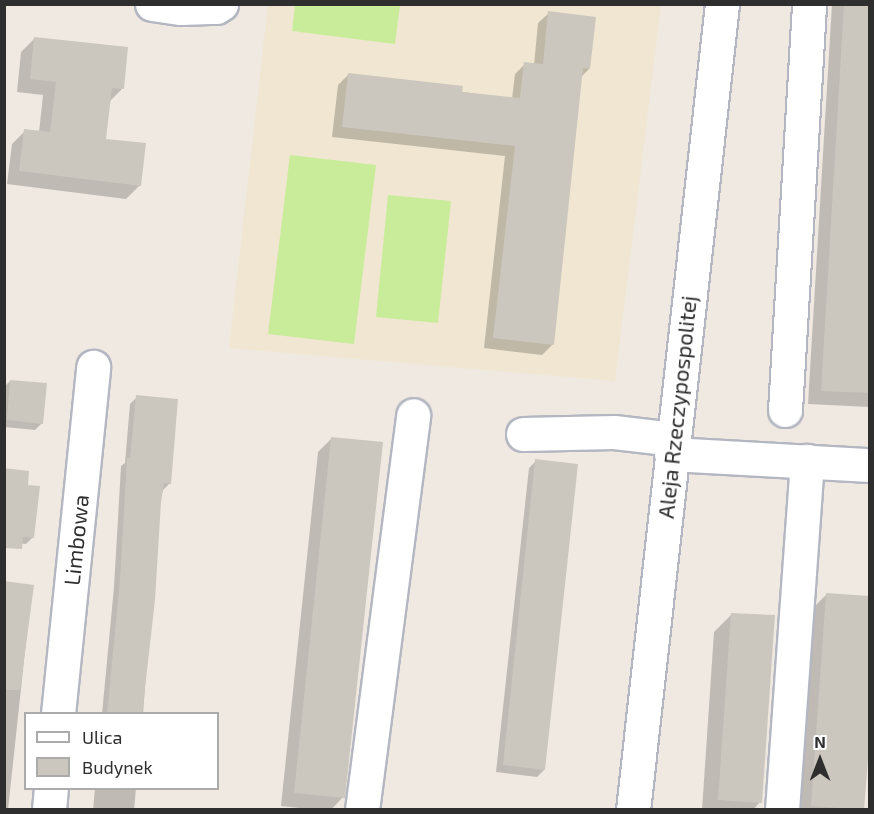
<!DOCTYPE html>
<style>
body{margin:0}
#map{position:relative;width:874px;height:814px;overflow:hidden;background:#efe9e1;font-family:"Exo 2",sans-serif}
div>[style]{position:absolute}
[style*='--x']{left:calc(var(--x)*1px);top:calc(var(--y)*1px);width:calc(var(--w)*1px);rotate:calc(var(--a)*1deg)}
.education>*{inset:0;background:#f0e6d1}
.pitch>*{inset:0;background:#c9ec9a}
.shadow>*{inset:0;background:#0003}
.building>*{inset:0;background:#cbc7bf}
.roads{filter:drop-shadow(2px 0 #b4b7c1) drop-shadow(-2px 0 #b4b7c1) drop-shadow(0 2px #b4b7c1) drop-shadow(0 -2px #b4b7c1)}
.minor>*{height:33px;margin:-16.5px;padding:0 16.5px;transform-origin:16.5px;border-radius:16.5px;background:#fff}
span{translate:-50% -50%;white-space:nowrap;text-align:center;line-height:1.15;-webkit-text-stroke:4.5px #fff;paint-order:stroke}
.street-label{font-size:22px;color:#2e2e2e}
.frame{position:absolute;inset:0;border:6px solid #2e2e2e;pointer-events:none}
.legend{position:absolute;left:24px;top:712px;width:195px;height:78px;box-sizing:border-box;background:#fff;border:2px solid #ababab;margin:0;padding:8px 10px;list-style:none;font-size:18px;color:#2e2e2e}
.legend li{display:flex;align-items:center;gap:12px;height:30px}
.legend b{width:30px;border:2px solid #ababab}
.north{position:absolute;left:790px;top:730px;width:60px;height:60px;-webkit-text-stroke:4px #fff;paint-order:stroke;rotate:0deg;font-size:16px;font-weight:700;line-height:24px;text-align:center;color:#2e2e2e}
.north::after{content:'';display:block;margin:auto;width:21px;height:27px;background:#2e2e2e;clip-path:polygon(50% 0,100% 100%,50% 72%,0 100%)}
</style>
<div id="map">
<div class="education">
<i style="clip-path:polygon(268px 5px,661px 5px,615px 381px,229px 348px)"></i>
</div>
<div class="pitch">
<i style="clip-path:polygon(295px 5px,400px 5px,395px 44px,292px 31px)"></i>
<i style="clip-path:polygon(290px 155px,376px 165px,354px 344px,268px 334px)"></i>
<i style="clip-path:polygon(388px 195px,451px 201px,438px 323px,376px 317px)"></i>
</div>
<div class="shadow">
<i style="clip-path:polygon(832px 4px,870px 4px,870px 407px,808px 404px)"></i>
<i style="clip-path:polygon(549px 13px,589px 69px,580px 78px,552px 345px,542px 355px,484px 348px,505px 156px,332px 137px,338px 85px,348px 75px,512px 99px,515px 74px,525px 64px,534px 65px,538px 23px)"></i>
<i style="clip-path:polygon(35px 38px,122px 89px,109px 102px,105px 140px,140px 185px,126px 199px,7px 184px,12px 144px,25px 131px,39px 132px,43px 95px,17px 92px,21px 52px)"></i>
<i style="clip-path:polygon(10px 381px,42px 423px,35px 430px,4px 427px,4px 387px)"></i>
<i style="clip-path:polygon(137px 397px,170px 483px,163px 490px,159px 502px,143px 714px,102px 714px,114px 587px,121px 466px,125px 463px,130px 404px)"></i>
<i style="clip-path:polygon(332px 438px,343px 797px,331px 810px,318px 810px,281px 806px,318px 452px)"></i>
<i style="clip-path:polygon(536px 461px,544px 770px,537px 777px,496px 772px,529px 468px)"></i>
<i style="clip-path:polygon(26px 486px,33px 537px,26px 544px,4px 542px)"></i>
<i style="clip-path:polygon(4px 583px,32px 586px,8px 810px,4px 810px)"></i>
<i style="clip-path:polygon(827px 594px,862px 810px,795px 810px,809px 612px)"></i>
<i style="clip-path:polygon(732px 614px,760px 802px,753px 810px,702px 810px,714px 632px)"></i>
<i style="clip-path:polygon(95px 788px,136px 788px,134px 810px,93px 810px)"></i>
</div>
<div class="building">
<i style="clip-path:polygon(844px 4px,870px 4px,870px 393px,821px 391px)"></i>
<i style="clip-path:polygon(548px 11px,596px 17px,590px 69px,583px 68px,554px 345px,493px 338px,515px 146px,342px 127px,348px 73px,463px 86px,462px 92px,520px 98px,524px 62px,543px 64px)"></i>
<i style="clip-path:polygon(34px 37px,128px 47px,124px 89px,112px 88px,106px 139px,146px 143px,141px 186px,19px 171px,24px 129px,50px 132px,56px 82px,30px 79px)"></i>
<i style="clip-path:polygon(10px 380px,47px 383px,43px 424px,7px 420px)"></i>
<i style="clip-path:polygon(136px 395px,178px 399px,173px 460px,171px 484px,164px 483px,161px 502px,155px 600px,142px 714px,107px 714px,120px 580px,127px 458px,130px 458px)"></i>
<i style="clip-path:polygon(331px 437px,383px 442px,345px 798px,294px 793px)"></i>
<i style="clip-path:polygon(535px 459px,578px 464px,545px 770px,503px 765px)"></i>
<i style="clip-path:polygon(4px 468px,29px 471px,28px 485px,40px 486px,34px 538px,23px 537px,22px 549px,4px 548px)"></i>
<i style="clip-path:polygon(4px 581px,34px 585px,20px 690px,4px 690px)"></i>
<i style="clip-path:polygon(826px 593px,870px 596px,870px 733px,864px 810px,811px 806px)"></i>
<i style="clip-path:polygon(731px 613px,775px 615px,762px 803px,718px 800px)"></i>
</div>
<div class="roads">
<div class="minor">
<i style="--x:152;--y:4;--w:29;--a:8"></i>
<i style="--x:181;--y:8;--w:35;--a:-2"></i>
<i style="--x:216;--y:7;--w:6;--a:-31"></i>
<i style="--x:785;--y:410;--w:407;--a:-86.6"></i>
<i style="--x:523;--y:434;--w:91;--a:-1.3"></i>
<i style="--x:614;--y:432;--w:59;--a:6.8"></i>
<i style="--x:671;--y:454;--w:199;--a:3.2"></i>
<i style="--x:58;--y:714;--w:349;--a:-84.2"></i>
<i style="--x:49;--y:810;--w:22;--a:-85"></i>
<i style="--x:362;--y:810;--w:398;--a:-82.6"></i>
<i style="--x:633;--y:810;--w:811;--a:-83.7"></i>
<i style="--x:782;--y:810;--w:350;--a:-85.9"></i>
</div>
</div>
<div class="street-label">
<span style="left:677px;top:407px;rotate:-84deg">Aleja Rzeczypospolitej</span>
<span style="left:76px;top:540px;rotate:-84deg">Limbowa</span>
</div>
<div class="frame"></div>
<ul class="legend">
<li><b style="height:8px;background:#fff"></b>Ulica</li>
<li><b style="height:16px;background:#cbc7bf"></b>Budynek</li>
</ul>
<div class="north">N</div>
</div>
